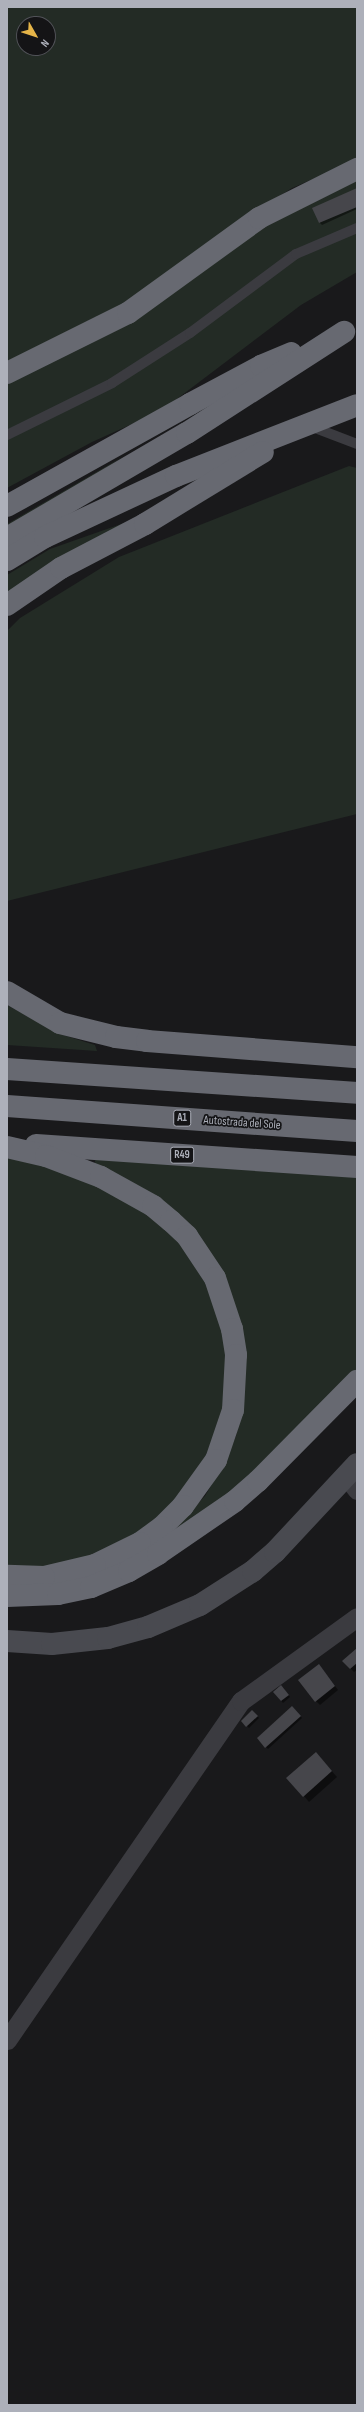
<!DOCTYPE html>
<style>
body{margin:0}
#map{position:relative;width:364px;height:2412px;overflow:hidden;background:#19191b;font-family:"Sofia Sans Condensed",sans-serif}
div>[style]{position:absolute}
[style*='--x']{left:calc(var(--x)*1px);top:calc(var(--y)*1px);width:calc(var(--w)*1px);rotate:calc(var(--a)*1deg)}
.green>*{inset:0;background:#232b25}
.shadow>*{inset:0;background:#0007}
.building>*{inset:0;background:#46464b}
.lane>*{height:10px;margin:-5px;padding:0 5px;transform-origin:5px;border-radius:5px;background:#3b3b40}
.street>*{height:19px;margin:-9.5px;padding:0 9.5px;transform-origin:9.5px;border-radius:9.5px;background:#3b3b40}
.secondary>*{height:22px;margin:-11px;padding:0 11px;transform-origin:11px;border-radius:11px;background:#494a50}
.highway>*{height:22px;margin:-11px;padding:0 11px;transform-origin:11px;border-radius:11px;background:#676971}
span{translate:-50% -50%;white-space:nowrap;text-align:center;line-height:1.15;-webkit-text-stroke:3.5px #141416;paint-order:stroke}
.shield-label span{padding:1px 3px;background:#141416;border:1px solid;border-radius:3px;-webkit-text-stroke-width:0}
.shield-label{font-size:11px;color:#adb0ba;font-weight:700}
.street-label{font-size:12px;color:#adb0ba}
.frame{position:absolute;inset:0;border:8px solid #adb0ba;pointer-events:none}
.north{position:absolute;left:16px;top:16px;width:40px;height:40px;box-sizing:border-box;background:#141416;border:1px solid #515258;border-radius:50%;rotate:129deg;font-size:11px;font-weight:700;line-height:16px;text-align:center;color:#adb0ba}
.north::after{content:'';display:block;margin:auto;width:14px;height:18px;background:#e5b448;clip-path:polygon(50% 0,100% 100%,50% 72%,0 100%)}
</style>
<div id="map">
<div class="green">
<i style="clip-path:polygon(evenodd,7px 7px,357px 7px,357px 160px,292px 188px,248px 216px,110px 314px,7px 364px,7px 7px,24px 24px,48px 24px,48px 48px,24px 48px,24px 24px)"></i>
<i style="clip-path:polygon(357px 180px,357px 272px,301px 305px,161px 411px,92px 442px,7px 488px,7px 380px,277px 217px)"></i>
<i style="clip-path:polygon(124px 456px,7px 532px,7px 524px)"></i>
<i style="clip-path:polygon(349px 466px,357px 468px,357px 814px,7px 901px,7px 631px,20px 618px,119px 557px)"></i>
<i style="clip-path:polygon(144px 516px,7px 596px,7px 575px,50px 549px)"></i>
<i style="clip-path:polygon(7px 1005px,60px 1034px,95px 1045px,97px 1051px,7px 1045px)"></i>
<i style="clip-path:polygon(7px 1155px,54px 1167px,137px 1205px,185px 1244px,217px 1302px,231px 1373px,217px 1444px,179px 1501px,120px 1547px,54px 1568px,7px 1569px)"></i>
<i style="clip-path:polygon(96px 1158px,357px 1177px,357px 1374px,272px 1460px,169px 1540px,175px 1527px,205px 1496px,224px 1464px,236px 1436px,244px 1397px,219px 1268px,94px 1165px)"></i>
</div>
<div class="shadow">
<i style="clip-path:polygon(357px 189px,357px 209px,322px 225px,320px 223px,314px 209px)"></i>
<i style="clip-path:polygon(357px 1649px,357px 1670px,354px 1672px,350px 1668px)"></i>
<i style="clip-path:polygon(322px 1669px,338px 1690px,320px 1705px,316px 1701px)"></i>
<i style="clip-path:polygon(283px 1688px,290px 1697px,283px 1703px,274px 1692px)"></i>
<i style="clip-path:polygon(292px 1707px,302px 1718px,268px 1749px,258px 1738px)"></i>
<i style="clip-path:polygon(252px 1711px,259px 1718px,249px 1728px,243px 1721px)"></i>
<i style="clip-path:polygon(322px 1760px,337px 1777px,309px 1802px,304px 1796px)"></i>
</div>
<div class="building">
<i style="clip-path:polygon(357px 188px,357px 207px,319px 223px,312px 208px)"></i>
<i style="clip-path:polygon(357px 1648px,357px 1663px,350px 1669px,342px 1661px)"></i>
<i style="clip-path:polygon(319px 1664px,335px 1686px,315px 1702px,298px 1680px)"></i>
<i style="clip-path:polygon(281px 1685px,289px 1695px,281px 1701px,273px 1692px)"></i>
<i style="clip-path:polygon(292px 1706px,301px 1716px,265px 1748px,257px 1738px)"></i>
<i style="clip-path:polygon(252px 1710px,258px 1716px,246px 1727px,241px 1721px)"></i>
<i style="clip-path:polygon(316px 1752px,332px 1771px,303px 1797px,286px 1778px)"></i>
</div>
<div class="lane">
<i style="--x:310;--y:426;--w:50;--a:21"></i>
<i style="--x:7;--y:435;--w:117;--a:-26.3"></i>
<i style="--x:112;--y:383;--w:93;--a:-32.7"></i>
<i style="--x:190;--y:333;--w:132;--a:-36.7"></i>
<i style="--x:296;--y:254;--w:66;--a:-23.1"></i>
</div>
<div class="street">
<i style="--x:346;--y:1476;--w:18;--a:52"></i>
<i style="--x:7;--y:2040;--w:412;--a:-55.4"></i>
<i style="--x:241;--y:1701;--w:143;--a:-35.9"></i>
</div>
<div class="secondary">
<i style="--x:7;--y:1641;--w:45;--a:3.8"></i>
<i style="--x:52;--y:1644;--w:56;--a:-6.1"></i>
<i style="--x:108;--y:1638;--w:41;--a:-15.4"></i>
<i style="--x:148;--y:1627;--w:56;--a:-22.9"></i>
<i style="--x:200;--y:1605;--w:63;--a:-32.7"></i>
<i style="--x:253;--y:1571;--w:29;--a:-41"></i>
<i style="--x:275;--y:1552;--w:120;--a:-47"></i>
</div>
<div class="highway">
<i style="--x:7;--y:373;--w:135;--a:-26.4"></i>
<i style="--x:128;--y:313;--w:162;--a:-35.9"></i>
<i style="--x:259;--y:218;--w:110;--a:-26.6"></i>
<i style="--x:7;--y:506;--w:210;--a:-29.1"></i>
<i style="--x:190;--y:404;--w:81;--a:-28.2"></i>
<i style="--x:261;--y:366;--w:33;--a:-23"></i>
<i style="--x:7;--y:538;--w:208;--a:-30.3"></i>
<i style="--x:187;--y:433;--w:187;--a:-32.8"></i>
<i style="--x:7;--y:560;--w:44;--a:-31.2"></i>
<i style="--x:45;--y:537;--w:145;--a:-25"></i>
<i style="--x:176;--y:476;--w:194;--a:-21.4"></i>
<i style="--x:7;--y:605;--w:65;--a:-34.4"></i>
<i style="--x:61;--y:568;--w:95;--a:-27.6"></i>
<i style="--x:145;--y:524;--w:138;--a:-31.4"></i>
<i style="--x:7;--y:992;--w:61;--a:30.3"></i>
<i style="--x:60;--y:1023;--w:58;--a:14"></i>
<i style="--x:116;--y:1037;--w:31;--a:7"></i>
<i style="--x:147;--y:1041;--w:211;--a:4.4"></i>
<i style="--x:7;--y:1069;--w:351;--a:3.9"></i>
<i style="--x:7;--y:1106;--w:351;--a:4.1"></i>
<i style="--x:36;--y:1145;--w:322;--a:3.9"></i>
<i style="--x:7;--y:1147;--w:40;--a:13"></i>
<i style="--x:46;--y:1156;--w:59;--a:20.9"></i>
<i style="--x:101;--y:1177;--w:60;--a:29.1"></i>
<i style="--x:153;--y:1206;--w:23;--a:40"></i>
<i style="--x:171;--y:1221;--w:22;--a:43"></i>
<i style="--x:187;--y:1236;--w:50;--a:56.3"></i>
<i style="--x:215;--y:1278;--w:54;--a:71.6"></i>
<i style="--x:232;--y:1329;--w:26;--a:81"></i>
<i style="--x:236;--y:1355;--w:55;--a:93.1"></i>
<i style="--x:233;--y:1410;--w:53;--a:108.8"></i>
<i style="--x:216;--y:1460;--w:57;--a:125.7"></i>
<i style="--x:183;--y:1506;--w:30;--a:135"></i>
<i style="--x:162;--y:1527;--w:27;--a:144"></i>
<i style="--x:140;--y:1543;--w:50;--a:153.9"></i>
<i style="--x:95;--y:1565;--w:52;--a:166.8"></i>
<i style="--x:44;--y:1577;--w:37;--a:-178"></i>
<i style="--x:7;--y:1596;--w:51;--a:-2.2"></i>
<i style="--x:58;--y:1594;--w:34;--a:-12"></i>
<i style="--x:91;--y:1587;--w:41;--a:-22.8"></i>
<i style="--x:129;--y:1571;--w:34;--a:-30"></i>
<i style="--x:158;--y:1554;--w:93;--a:-34.5"></i>
<i style="--x:235;--y:1501;--w:30;--a:-41"></i>
<i style="--x:258;--y:1481;--w:141;--a:-45.3"></i>
</div>
<div class="shield-label">
<span style="left:182px;top:1118px">A1</span>
<span style="left:182px;top:1155px">R49</span>
</div>
<div class="street-label">
<span style="left:242px;top:1123px;rotate:4deg">Autostrada del Sole</span>
</div>
<div class="frame"></div>
<div class="north">N</div>
</div>
